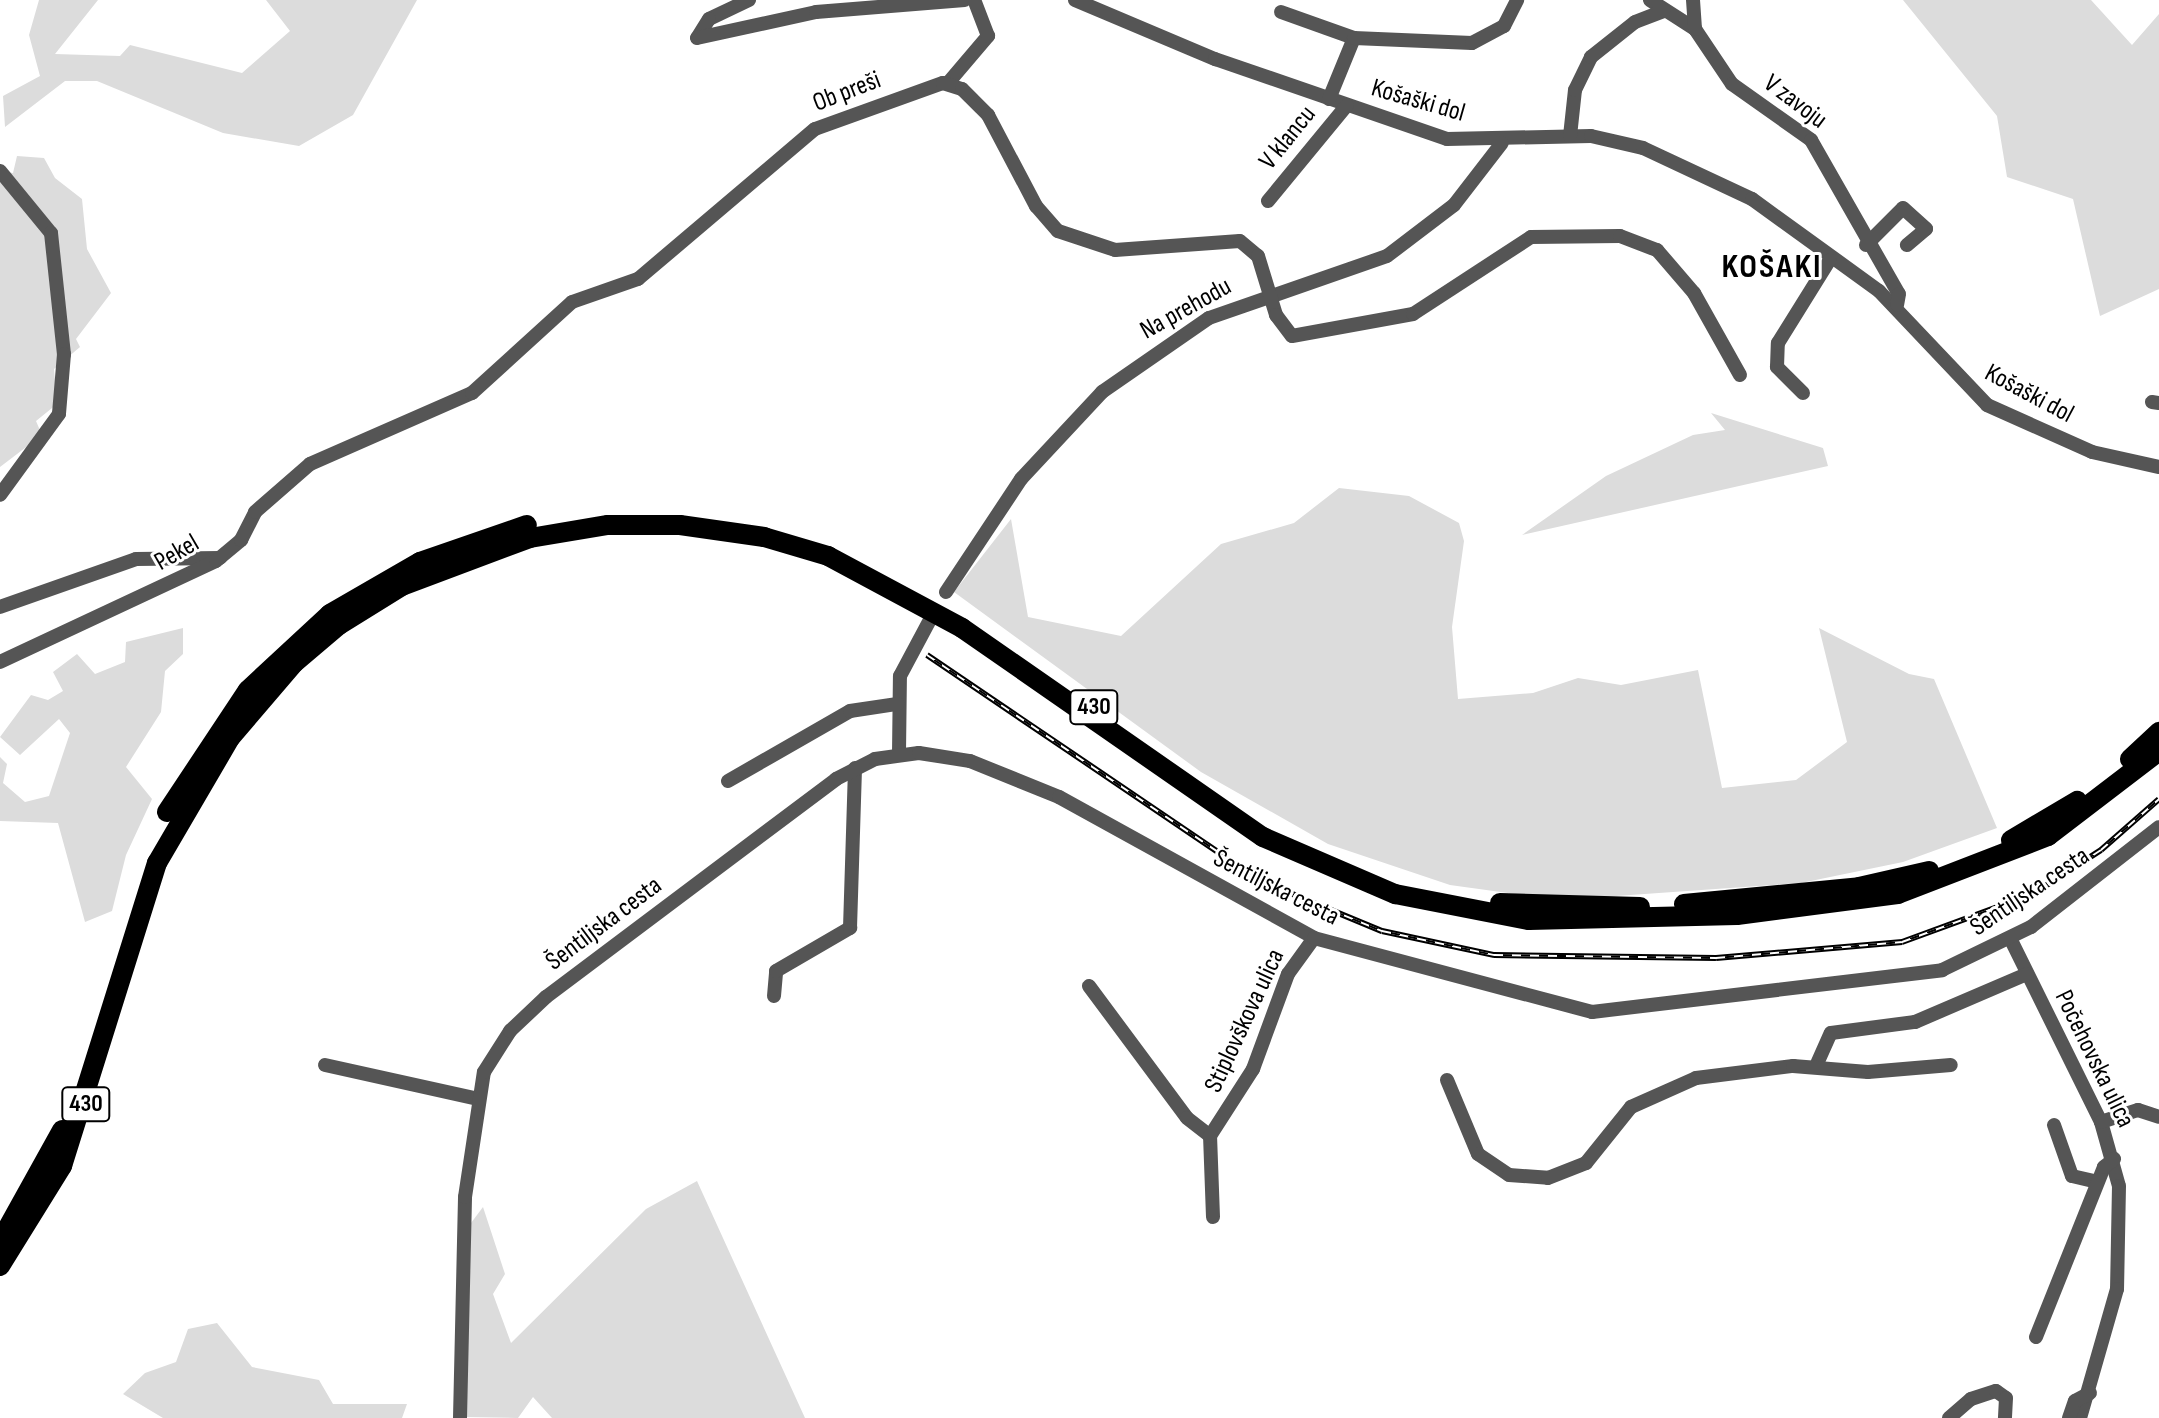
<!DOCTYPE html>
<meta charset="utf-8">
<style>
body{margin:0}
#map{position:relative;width:2159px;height:1418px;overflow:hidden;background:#fff;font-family:"Sofia Sans Condensed",sans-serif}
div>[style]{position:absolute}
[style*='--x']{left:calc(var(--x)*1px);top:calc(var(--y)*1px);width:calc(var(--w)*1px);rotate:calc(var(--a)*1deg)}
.green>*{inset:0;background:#dcdcdc}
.minor>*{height:14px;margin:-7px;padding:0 7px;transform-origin:7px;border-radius:7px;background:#555}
.highway>*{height:20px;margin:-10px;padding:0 10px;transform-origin:10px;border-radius:10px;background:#000}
.rail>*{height:6px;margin-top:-3px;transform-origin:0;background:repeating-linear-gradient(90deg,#fff 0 9px,#000 0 18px);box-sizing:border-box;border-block:2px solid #000}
span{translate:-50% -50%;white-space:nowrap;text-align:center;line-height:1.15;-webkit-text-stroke:6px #fff;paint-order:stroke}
.shield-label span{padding:2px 6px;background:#fff;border:2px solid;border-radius:6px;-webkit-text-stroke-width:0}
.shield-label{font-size:24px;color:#000;font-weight:700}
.street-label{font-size:26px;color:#000}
.district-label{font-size:34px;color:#000;font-weight:700;letter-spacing:2px}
</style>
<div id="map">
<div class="green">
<i style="clip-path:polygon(39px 0,98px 0,55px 54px,120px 56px,130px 45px,242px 73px,290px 31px,266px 0,417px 0,353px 115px,299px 146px,223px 133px,97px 81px,65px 81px,5px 127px,3px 96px,40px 76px,29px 35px)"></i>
<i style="clip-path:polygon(1903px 0,2091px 0,2132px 45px,2159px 14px,2159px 289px,2100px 316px,2073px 199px,2007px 177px,1997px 116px)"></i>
<i style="clip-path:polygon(17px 156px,44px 158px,55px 178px,82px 199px,87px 249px,111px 293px,76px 339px,80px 347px,54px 369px,57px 404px,36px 421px,42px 435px,0 467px,0 171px,13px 173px)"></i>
<i style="clip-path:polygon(1711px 413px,1823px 448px,1828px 466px,1522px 535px,1606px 476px,1693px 435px,1725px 430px)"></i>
<i style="clip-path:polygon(1339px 488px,1409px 496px,1459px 523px,1464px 541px,1452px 627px,1458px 699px,1533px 693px,1578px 678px,1621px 685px,1698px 670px,1722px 788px,1796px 780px,1847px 742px,1819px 628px,1909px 674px,1934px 679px,1997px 828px,1903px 862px,1801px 883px,1559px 900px,1450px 885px,1328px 844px,1201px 772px,954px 592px,1011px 519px,1028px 617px,1121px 636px,1221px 544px,1294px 523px)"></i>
<i style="clip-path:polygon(183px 628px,183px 654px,165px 671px,161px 712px,126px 767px,152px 799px,126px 855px,112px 911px,85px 922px,58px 823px,0 821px,0 757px,7px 764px,3px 783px,25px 802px,49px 796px,70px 733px,59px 719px,20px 755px,0 737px,31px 695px,48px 700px,63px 691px,53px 672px,77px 654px,95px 674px,125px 662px,126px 642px)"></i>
<i style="clip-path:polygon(697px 1181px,805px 1418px,552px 1418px,533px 1397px,518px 1418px,466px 1417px,471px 1223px,483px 1207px,505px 1274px,493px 1294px,511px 1343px,646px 1209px)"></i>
<i style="clip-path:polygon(217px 1323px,252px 1367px,319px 1380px,333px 1404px,407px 1404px,402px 1418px,163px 1418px,123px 1394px,145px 1373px,176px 1362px,188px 1329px)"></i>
</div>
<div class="minor">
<i style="--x:749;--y:0;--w:44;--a:154.6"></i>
<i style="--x:709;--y:19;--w:22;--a:122"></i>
<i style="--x:697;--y:38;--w:122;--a:-12.3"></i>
<i style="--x:816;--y:12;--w:149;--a:-4.6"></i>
<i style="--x:1075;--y:0;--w:152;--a:22.9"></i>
<i style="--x:1215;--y:59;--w:245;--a:19"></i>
<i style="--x:1447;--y:139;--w:144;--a:-1.2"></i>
<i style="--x:1591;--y:136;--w:53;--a:13"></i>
<i style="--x:1643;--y:148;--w:120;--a:25.1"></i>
<i style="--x:1752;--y:199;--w:157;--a:35.9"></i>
<i style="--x:1879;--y:291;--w:157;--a:46.5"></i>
<i style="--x:1987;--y:405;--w:115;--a:24.1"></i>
<i style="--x:2092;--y:452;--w:69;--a:12.6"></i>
<i style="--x:1650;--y:0;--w:54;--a:32.8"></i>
<i style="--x:1695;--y:29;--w:66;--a:56.1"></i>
<i style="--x:1732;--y:84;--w:97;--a:35.3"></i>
<i style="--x:1811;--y:140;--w:177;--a:60.3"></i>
<i style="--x:1899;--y:294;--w:11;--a:100"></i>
<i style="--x:1693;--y:0;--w:29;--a:86"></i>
<i style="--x:1281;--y:12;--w:77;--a:19.6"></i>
<i style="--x:948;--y:83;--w:62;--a:-49.6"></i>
<i style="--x:988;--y:36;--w:39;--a:-111"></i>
<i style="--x:1329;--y:99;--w:66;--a:-67.7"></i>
<i style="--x:1354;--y:38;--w:118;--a:2.4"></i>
<i style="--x:1472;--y:43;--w:36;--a:-28"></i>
<i style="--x:1504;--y:26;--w:29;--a:-63"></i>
<i style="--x:1570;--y:136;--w:46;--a:-83.8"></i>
<i style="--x:1575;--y:90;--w:37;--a:-64"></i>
<i style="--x:1591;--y:57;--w:56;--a:-38.5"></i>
<i style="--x:1635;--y:22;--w:31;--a:-21"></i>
<i style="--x:0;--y:171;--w:80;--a:50.6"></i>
<i style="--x:51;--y:233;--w:122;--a:83.9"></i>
<i style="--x:64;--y:354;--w:60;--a:94.8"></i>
<i style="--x:59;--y:414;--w:100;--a:126.1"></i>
<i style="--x:1268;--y:201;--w:124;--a:-50.5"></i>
<i style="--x:1866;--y:245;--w:52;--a:-45"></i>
<i style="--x:1903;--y:208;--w:31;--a:42"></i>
<i style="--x:1926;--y:229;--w:25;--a:140"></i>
<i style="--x:1803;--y:393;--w:37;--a:-135"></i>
<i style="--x:1777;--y:367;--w:24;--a:-88"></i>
<i style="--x:1778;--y:343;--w:97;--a:-58.1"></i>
<i style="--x:2152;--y:402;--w:7;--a:8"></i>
<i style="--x:946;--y:592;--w:136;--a:-56.4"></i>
<i style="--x:1021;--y:479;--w:119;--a:-47"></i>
<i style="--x:1102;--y:392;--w:130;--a:-34.7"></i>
<i style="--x:1209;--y:318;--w:188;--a:-19.2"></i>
<i style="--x:1387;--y:256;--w:84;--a:-37.3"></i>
<i style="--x:1454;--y:205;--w:78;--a:-52.3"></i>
<i style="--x:0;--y:607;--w:144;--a:-19.4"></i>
<i style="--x:136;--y:559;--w:84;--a:-0.7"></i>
<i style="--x:0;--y:662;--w:238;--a:-25.1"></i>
<i style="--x:216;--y:561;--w:33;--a:-40"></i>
<i style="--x:241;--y:540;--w:31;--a:-63"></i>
<i style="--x:255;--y:512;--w:73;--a:-41.1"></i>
<i style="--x:310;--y:464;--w:177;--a:-23.7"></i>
<i style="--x:472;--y:393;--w:135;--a:-42.3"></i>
<i style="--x:572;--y:302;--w:70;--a:-19.2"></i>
<i style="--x:638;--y:279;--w:232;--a:-40.3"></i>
<i style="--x:815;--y:129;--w:136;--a:-19.8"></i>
<i style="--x:943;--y:83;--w:20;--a:18"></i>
<i style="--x:962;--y:89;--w:37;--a:45"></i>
<i style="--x:988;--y:115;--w:103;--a:62.2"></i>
<i style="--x:1036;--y:206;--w:33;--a:49"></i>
<i style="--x:1058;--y:231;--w:60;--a:18.4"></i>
<i style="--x:1115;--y:250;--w:125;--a:-4.1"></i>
<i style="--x:1240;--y:241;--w:23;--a:40"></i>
<i style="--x:1258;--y:256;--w:62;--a:73"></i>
<i style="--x:1276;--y:315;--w:26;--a:53"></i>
<i style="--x:1292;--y:336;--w:123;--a:-10.3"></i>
<i style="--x:1413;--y:314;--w:141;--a:-33.1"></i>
<i style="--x:1531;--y:237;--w:89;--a:-0.6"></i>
<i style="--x:1620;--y:236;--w:40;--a:21"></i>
<i style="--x:1657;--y:250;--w:57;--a:49.3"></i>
<i style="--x:1694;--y:293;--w:94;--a:60.7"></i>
<i style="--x:899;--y:753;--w:77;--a:-89.3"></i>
<i style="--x:900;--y:676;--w:66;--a:-61.9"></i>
<i style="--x:728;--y:781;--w:141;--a:-29.8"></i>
<i style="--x:850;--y:711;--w:48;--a:-8.5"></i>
<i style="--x:2011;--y:940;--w:203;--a:63.7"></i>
<i style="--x:2101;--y:1122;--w:66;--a:74.3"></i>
<i style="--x:2119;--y:1186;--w:103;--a:91.1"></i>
<i style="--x:2117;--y:1289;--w:134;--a:106"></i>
<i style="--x:1089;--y:986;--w:164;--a:53.4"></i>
<i style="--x:1187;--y:1118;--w:29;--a:38"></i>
<i style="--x:774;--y:996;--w:25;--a:-85"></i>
<i style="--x:776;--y:971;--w:86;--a:-30.2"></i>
<i style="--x:850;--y:928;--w:160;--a:-88.2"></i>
<i style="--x:325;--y:1065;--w:153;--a:12.5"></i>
<i style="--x:1816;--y:1066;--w:36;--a:-66"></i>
<i style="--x:1831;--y:1033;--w:85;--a:-7.5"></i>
<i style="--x:1915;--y:1022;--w:122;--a:-23.2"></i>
<i style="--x:1447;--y:1080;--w:80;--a:67.3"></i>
<i style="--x:1478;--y:1154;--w:37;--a:34"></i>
<i style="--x:1509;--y:1175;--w:39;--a:4"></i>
<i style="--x:1548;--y:1178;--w:41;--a:-21.5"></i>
<i style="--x:1586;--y:1163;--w:72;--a:-51.2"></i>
<i style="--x:1631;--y:1107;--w:71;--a:-24"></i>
<i style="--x:1696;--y:1078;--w:98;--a:-7.1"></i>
<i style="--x:1793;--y:1066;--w:75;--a:4.6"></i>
<i style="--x:1868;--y:1072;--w:83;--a:-4.8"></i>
<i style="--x:2101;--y:1122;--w:39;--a:-18"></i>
<i style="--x:2138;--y:1110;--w:22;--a:18"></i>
<i style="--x:2054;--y:1125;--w:54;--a:70.6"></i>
<i style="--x:2072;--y:1176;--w:26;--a:13"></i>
<i style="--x:1213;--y:1217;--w:81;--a:-92.1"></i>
<i style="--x:1210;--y:1136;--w:80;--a:-57.3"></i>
<i style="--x:1253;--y:1069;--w:101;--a:-69.8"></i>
<i style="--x:1288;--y:974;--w:44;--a:-54.2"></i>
<i style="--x:2036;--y:1337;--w:183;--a:-68.2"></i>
<i style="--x:2104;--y:1167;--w:13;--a:-39"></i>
<i style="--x:460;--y:1418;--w:221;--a:-88.7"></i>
<i style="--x:465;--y:1197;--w:126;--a:-81.4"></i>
<i style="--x:484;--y:1072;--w:49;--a:-57.6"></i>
<i style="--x:510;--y:1031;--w:50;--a:-43.4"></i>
<i style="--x:546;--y:997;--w:363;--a:-36.9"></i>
<i style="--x:836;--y:779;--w:44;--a:-27.1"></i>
<i style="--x:875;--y:759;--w:44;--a:-7.8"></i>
<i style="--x:919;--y:753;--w:52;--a:8.9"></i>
<i style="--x:970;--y:761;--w:96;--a:22"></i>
<i style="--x:1059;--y:797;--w:291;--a:28.9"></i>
<i style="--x:1314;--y:938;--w:288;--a:14.9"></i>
<i style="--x:1592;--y:1012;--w:353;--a:-6.8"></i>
<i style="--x:1942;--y:970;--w:99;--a:-25.8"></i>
<i style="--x:2031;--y:927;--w:162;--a:-38"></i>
<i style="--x:1949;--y:1418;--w:29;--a:-41"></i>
<i style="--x:1971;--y:1399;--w:26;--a:-18"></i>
<i style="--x:1996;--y:1391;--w:12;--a:35"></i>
<i style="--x:2006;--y:1398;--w:20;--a:93"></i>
<i style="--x:2069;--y:1418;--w:18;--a:-71"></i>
<i style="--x:2075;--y:1401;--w:17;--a:-28"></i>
</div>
<div class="highway">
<i style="--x:2130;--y:759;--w:40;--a:-43"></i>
<i style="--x:167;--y:812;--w:146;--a:-56.4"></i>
<i style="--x:248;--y:690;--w:112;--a:-42.8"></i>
<i style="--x:330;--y:614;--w:104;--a:-30"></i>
<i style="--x:420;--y:562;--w:113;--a:-19.1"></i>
<i style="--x:2011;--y:840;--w:77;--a:-30.6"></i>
<i style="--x:1500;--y:903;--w:140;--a:1.6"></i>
<i style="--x:1684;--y:904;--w:176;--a:-5.5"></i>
<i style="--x:1859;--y:887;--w:72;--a:-12.9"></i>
<i style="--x:0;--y:1242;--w:128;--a:-61"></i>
<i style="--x:0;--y:1266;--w:118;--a:-58.2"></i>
<i style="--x:62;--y:1166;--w:318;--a:-72.6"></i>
<i style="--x:157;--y:863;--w:145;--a:-59.7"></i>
<i style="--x:230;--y:738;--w:99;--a:-49.5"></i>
<i style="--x:294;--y:663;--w:59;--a:-40.2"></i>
<i style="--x:339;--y:625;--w:74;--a:-31.8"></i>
<i style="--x:402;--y:586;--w:137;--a:-20.6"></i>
<i style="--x:530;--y:538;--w:79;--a:-9.5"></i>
<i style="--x:608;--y:525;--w:72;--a:0"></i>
<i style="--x:680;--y:525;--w:85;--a:8.1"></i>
<i style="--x:764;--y:537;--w:67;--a:16.5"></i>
<i style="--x:828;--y:556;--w:152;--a:28.2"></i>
<i style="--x:962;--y:628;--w:366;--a:34.8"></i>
<i style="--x:1263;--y:837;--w:144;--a:23.4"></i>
<i style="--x:1395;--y:894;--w:136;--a:11"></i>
<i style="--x:1529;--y:920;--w:208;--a:-1.4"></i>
<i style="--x:1737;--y:915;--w:162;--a:-7.4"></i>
<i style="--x:1898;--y:894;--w:161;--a:-21.1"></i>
<i style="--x:2048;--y:836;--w:140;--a:-37.4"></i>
</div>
<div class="rail">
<i style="--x:927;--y:655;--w:403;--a:34.1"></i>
<i style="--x:1261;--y:881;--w:131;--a:22.5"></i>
<i style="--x:1382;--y:931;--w:115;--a:12.1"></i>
<i style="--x:1494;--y:955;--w:222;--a:0.8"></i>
<i style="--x:1716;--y:958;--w:187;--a:-4.9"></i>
<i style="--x:1902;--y:942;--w:140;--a:-20.1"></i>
<i style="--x:2033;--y:894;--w:81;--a:-32.9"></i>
<i style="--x:2101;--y:850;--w:77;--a:-41.3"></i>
</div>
<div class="shield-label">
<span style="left:1094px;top:707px">430</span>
<span style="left:86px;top:1104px">430</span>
</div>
<div class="street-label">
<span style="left:847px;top:92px;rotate:-21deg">Ob preši</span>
<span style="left:1418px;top:101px;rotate:16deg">Košaški dol</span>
<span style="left:1795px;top:102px;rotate:37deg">V zavoju</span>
<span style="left:1288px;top:138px;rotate:-51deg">V klancu</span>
<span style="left:1186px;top:309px;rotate:-29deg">Na prehodu</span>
<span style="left:2029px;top:394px;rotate:28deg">Košaški dol</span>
<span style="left:177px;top:553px;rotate:-30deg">Pekel</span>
<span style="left:1276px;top:888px;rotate:27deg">Šentiljska cesta</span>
<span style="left:2030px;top:892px;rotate:-34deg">Šentiljska cesta</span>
<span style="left:604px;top:924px;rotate:-37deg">Šentiljska cesta</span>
<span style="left:1245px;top:1021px;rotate:-65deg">Stiplovškova ulica</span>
<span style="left:2094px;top:1059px;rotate:64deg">Počehovska ulica</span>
</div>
<div class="district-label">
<span style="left:1772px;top:267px">KOŠAKI</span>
</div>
</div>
